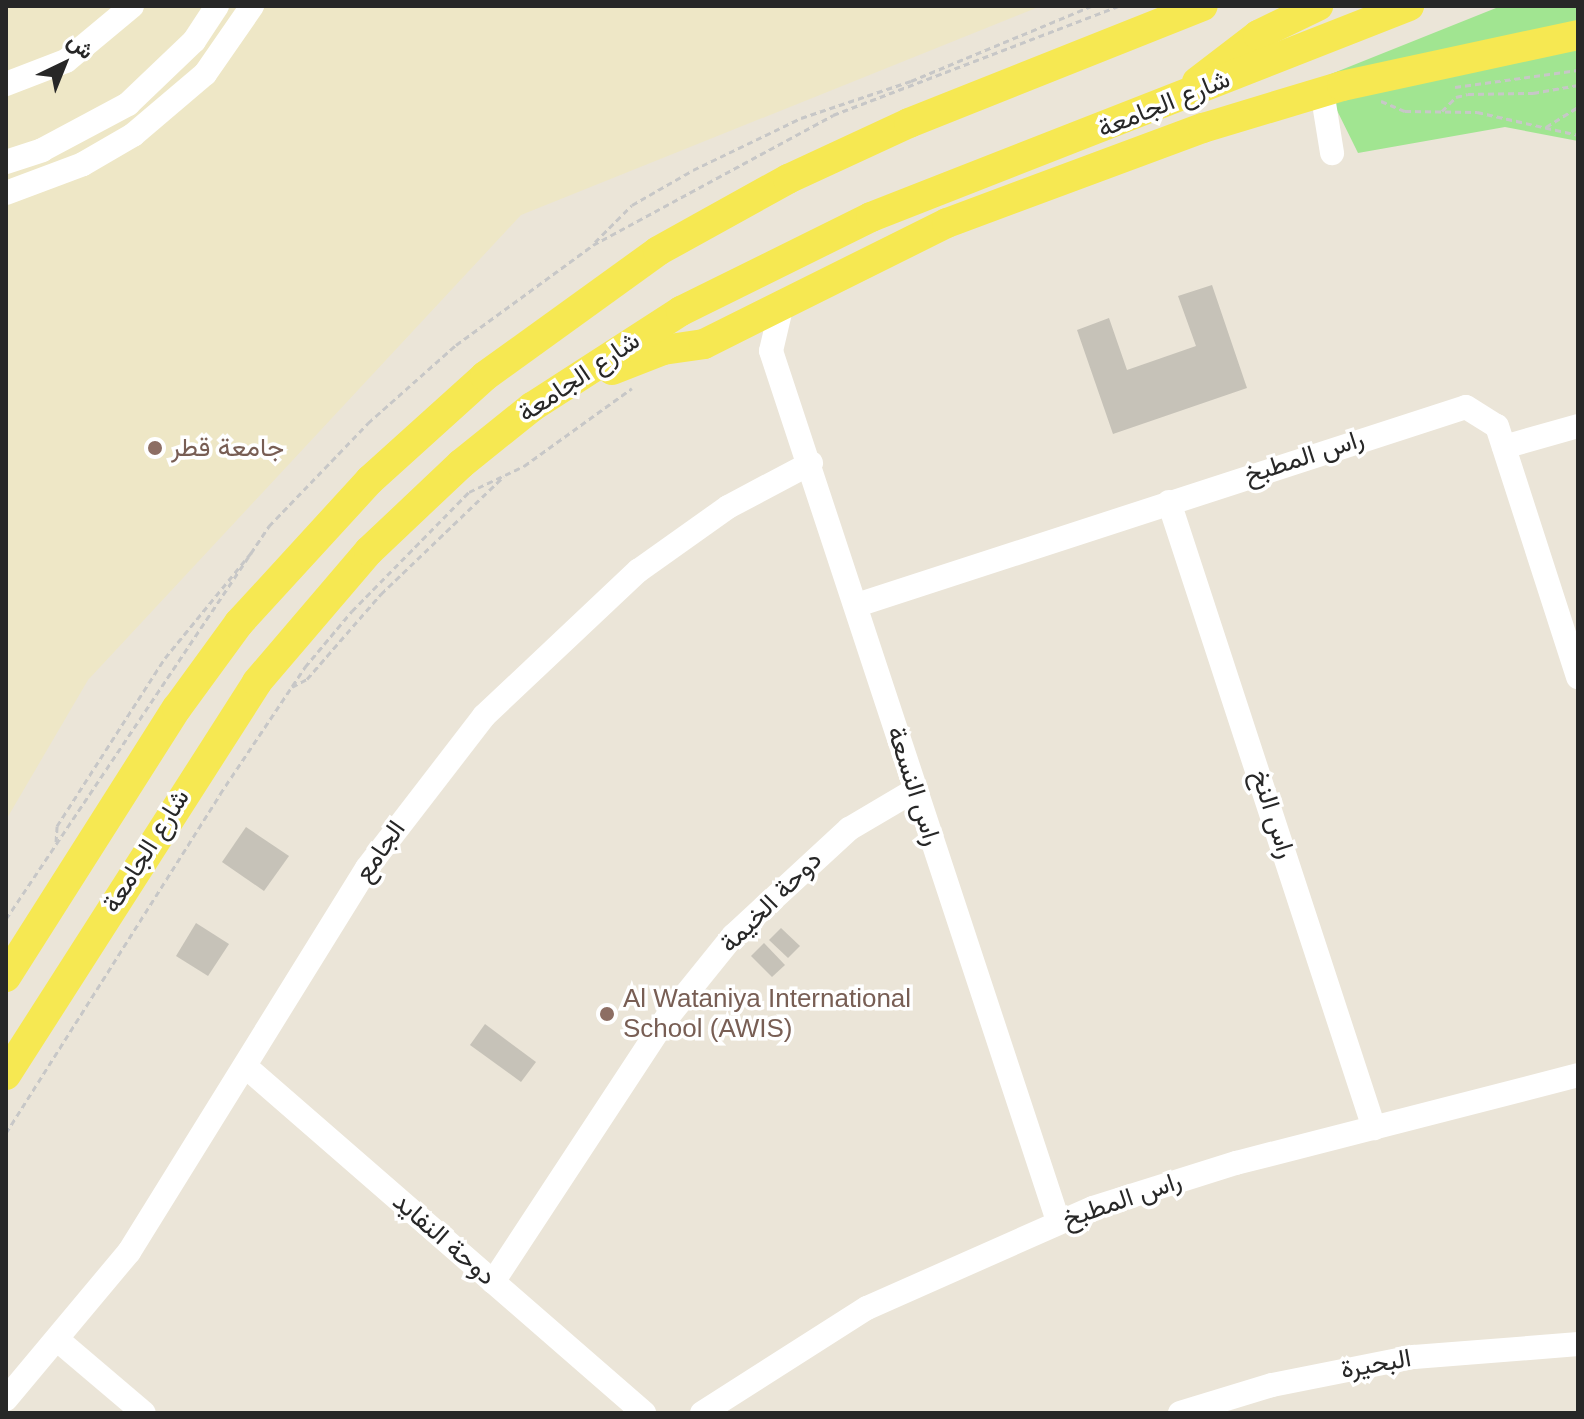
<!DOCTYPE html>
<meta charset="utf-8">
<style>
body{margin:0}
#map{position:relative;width:1584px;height:1419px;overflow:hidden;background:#ebe5d8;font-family:Arial,Vazirmatn,sans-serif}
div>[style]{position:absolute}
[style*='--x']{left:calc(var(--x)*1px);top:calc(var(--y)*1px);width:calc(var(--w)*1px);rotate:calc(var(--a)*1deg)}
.education>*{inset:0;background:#eee7c6}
.green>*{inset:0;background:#a1e591}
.building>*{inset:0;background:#c6c2b8}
.path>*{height:3px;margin-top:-1.5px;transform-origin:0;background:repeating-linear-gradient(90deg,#c7c7c7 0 6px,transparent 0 10px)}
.minor>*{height:24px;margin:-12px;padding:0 12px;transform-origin:12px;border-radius:12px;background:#fff}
.major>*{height:30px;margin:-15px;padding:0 15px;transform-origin:15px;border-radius:15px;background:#f6e852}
.dots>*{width:22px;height:22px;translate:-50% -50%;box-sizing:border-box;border:4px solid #fff;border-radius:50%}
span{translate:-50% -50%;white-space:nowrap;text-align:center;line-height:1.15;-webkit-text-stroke:7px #fff;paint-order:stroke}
.street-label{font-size:26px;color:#272727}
.education-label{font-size:26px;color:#785e54}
.left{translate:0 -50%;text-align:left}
.frame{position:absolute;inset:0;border:8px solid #272727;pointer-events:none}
.north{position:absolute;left:24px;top:24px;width:80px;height:80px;-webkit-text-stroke:6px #fff;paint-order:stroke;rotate:43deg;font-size:22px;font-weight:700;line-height:32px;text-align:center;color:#272727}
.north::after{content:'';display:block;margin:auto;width:28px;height:36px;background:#272727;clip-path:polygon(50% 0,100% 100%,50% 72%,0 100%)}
</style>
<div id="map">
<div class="education">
<i style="clip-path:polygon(6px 6px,1041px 6px,521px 215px,88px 680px,6px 820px)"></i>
</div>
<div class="green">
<i style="clip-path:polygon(1501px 6px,1578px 6px,1578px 141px,1505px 127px,1358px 153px,1321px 78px)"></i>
</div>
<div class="building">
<i style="clip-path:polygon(1212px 285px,1247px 388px,1113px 434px,1077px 330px,1109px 318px,1127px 370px,1196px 346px,1178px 296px)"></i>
<i style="clip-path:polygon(246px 827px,289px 856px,264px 891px,222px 862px)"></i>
<i style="clip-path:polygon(196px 923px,229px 944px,208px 976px,176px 956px)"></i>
<i style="clip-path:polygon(781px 928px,800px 946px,788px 958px,769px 940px)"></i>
<i style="clip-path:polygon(764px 943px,785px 965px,772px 977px,751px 956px)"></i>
<i style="clip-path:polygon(485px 1024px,536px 1062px,521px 1082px,470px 1045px)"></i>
</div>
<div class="path">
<i style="--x:1455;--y:87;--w:124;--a:-7.9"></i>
<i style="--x:1381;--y:101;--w:26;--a:23"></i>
<i style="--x:1405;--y:111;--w:72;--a:0.8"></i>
<i style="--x:1477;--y:112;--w:104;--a:12.8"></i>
<i style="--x:1442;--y:111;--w:20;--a:-45"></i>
<i style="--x:1456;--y:97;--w:12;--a:-14"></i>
<i style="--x:1468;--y:94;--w:65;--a:-0.9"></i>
<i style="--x:1533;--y:93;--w:46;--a:-10.1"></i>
<i style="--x:1546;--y:127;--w:38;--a:-32"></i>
<i style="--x:595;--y:242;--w:52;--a:-45"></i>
<i style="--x:632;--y:205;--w:70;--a:-29.8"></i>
<i style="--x:693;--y:170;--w:120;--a:-25.7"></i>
<i style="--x:801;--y:118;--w:116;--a:-18.6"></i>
<i style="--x:911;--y:81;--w:195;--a:-22.6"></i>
<i style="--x:292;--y:687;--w:17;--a:-28"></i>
<i style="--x:307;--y:679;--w:113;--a:-49"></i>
<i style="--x:381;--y:594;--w:170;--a:-43.8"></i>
<i style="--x:56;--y:842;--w:16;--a:-86"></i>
<i style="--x:57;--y:826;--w:200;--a:-57.3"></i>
<i style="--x:165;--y:658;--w:136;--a:-50.7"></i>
<i style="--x:6;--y:919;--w:473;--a:-56.2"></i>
<i style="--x:269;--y:526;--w:143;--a:-46.1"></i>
<i style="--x:368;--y:423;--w:118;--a:-41.6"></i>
<i style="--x:456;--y:345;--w:170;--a:-36.1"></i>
<i style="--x:593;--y:245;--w:273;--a:-28.4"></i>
<i style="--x:833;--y:115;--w:306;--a:-20.9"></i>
<i style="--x:6;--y:1133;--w:401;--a:-57.7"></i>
<i style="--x:220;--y:794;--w:153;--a:-56.2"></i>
<i style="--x:305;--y:667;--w:73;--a:-50"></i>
<i style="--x:352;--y:611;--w:167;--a:-45.5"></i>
<i style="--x:469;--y:492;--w:61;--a:-25.3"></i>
<i style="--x:524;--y:466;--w:133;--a:-35.8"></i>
</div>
<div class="minor">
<i style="--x:6;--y:84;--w:64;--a:-21"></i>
<i style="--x:66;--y:61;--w:86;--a:-39.8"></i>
<i style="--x:1322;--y:91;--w:63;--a:80.8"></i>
<i style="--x:6;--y:162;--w:38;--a:-18"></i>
<i style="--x:42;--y:150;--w:98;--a:-28.1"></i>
<i style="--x:128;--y:104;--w:91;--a:-43.7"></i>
<i style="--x:194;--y:41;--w:42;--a:-56.7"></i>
<i style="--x:6;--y:193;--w:82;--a:-20.6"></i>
<i style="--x:83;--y:164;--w:58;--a:-30.1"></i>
<i style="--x:133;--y:135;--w:94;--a:-40.3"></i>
<i style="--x:205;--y:74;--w:83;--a:-55.3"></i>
<i style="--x:782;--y:304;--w:48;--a:103.2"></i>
<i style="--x:771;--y:351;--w:916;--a:71.74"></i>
<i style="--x:1504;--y:447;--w:77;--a:-15.8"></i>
<i style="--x:1169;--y:502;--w:659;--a:71.87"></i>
<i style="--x:857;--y:605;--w:640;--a:-18.01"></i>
<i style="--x:1466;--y:407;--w:36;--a:32"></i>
<i style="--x:1497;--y:426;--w:264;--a:72.1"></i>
<i style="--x:245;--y:1066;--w:529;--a:41.01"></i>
<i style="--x:493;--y:1282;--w:315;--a:-56.7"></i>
<i style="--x:666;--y:1019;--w:107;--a:-51.1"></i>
<i style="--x:733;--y:936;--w:158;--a:-42.7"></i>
<i style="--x:849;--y:829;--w:77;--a:-30.6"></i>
<i style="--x:59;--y:1341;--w:111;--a:40.3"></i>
<i style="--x:6;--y:1399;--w:192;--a:-50.1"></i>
<i style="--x:129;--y:1252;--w:452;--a:-58.2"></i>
<i style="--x:367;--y:868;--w:192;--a:-52.4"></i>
<i style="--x:484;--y:716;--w:212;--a:-43.3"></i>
<i style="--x:638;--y:571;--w:110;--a:-35.4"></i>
<i style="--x:728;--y:507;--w:94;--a:-27.9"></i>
<i style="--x:702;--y:1413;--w:196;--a:-32.5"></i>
<i style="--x:867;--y:1308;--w:247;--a:-23.9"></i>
<i style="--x:1093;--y:1208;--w:150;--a:-17.5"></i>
<i style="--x:1236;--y:1163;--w:353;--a:-14.4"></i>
<i style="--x:1180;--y:1413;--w:96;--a:-16.9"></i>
<i style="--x:1272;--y:1385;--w:145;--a:-11.2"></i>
<i style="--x:1414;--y:1357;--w:165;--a:-4.5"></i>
</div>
<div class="major">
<i style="--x:1197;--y:82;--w:77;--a:-37.6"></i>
<i style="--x:1258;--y:35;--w:67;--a:-25.8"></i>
<i style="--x:612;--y:370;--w:55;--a:-21.4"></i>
<i style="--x:663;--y:350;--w:41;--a:-8.3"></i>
<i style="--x:704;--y:344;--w:271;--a:-26.5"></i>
<i style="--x:947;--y:223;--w:273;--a:-20.4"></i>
<i style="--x:1203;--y:128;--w:145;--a:-16.8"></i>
<i style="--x:1342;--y:86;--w:241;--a:-12.2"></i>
<i style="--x:6;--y:977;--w:319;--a:-57.6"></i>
<i style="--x:177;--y:708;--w:105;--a:-53.9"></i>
<i style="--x:239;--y:623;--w:194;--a:-47.5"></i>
<i style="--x:370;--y:480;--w:155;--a:-42.1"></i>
<i style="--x:485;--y:376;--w:213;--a:-35.8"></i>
<i style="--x:658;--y:251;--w:149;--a:-29"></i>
<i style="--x:788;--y:179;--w:133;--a:-24.8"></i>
<i style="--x:909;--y:123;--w:316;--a:-21.7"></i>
<i style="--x:6;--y:1075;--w:466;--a:-57.4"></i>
<i style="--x:257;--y:682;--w:172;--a:-49.5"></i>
<i style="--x:369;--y:551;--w:127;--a:-43.4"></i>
<i style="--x:461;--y:464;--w:91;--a:-38.8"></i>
<i style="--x:532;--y:407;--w:177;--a:-32.8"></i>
<i style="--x:681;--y:311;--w:212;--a:-26.3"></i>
<i style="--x:871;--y:217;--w:578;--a:-21.41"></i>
</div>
<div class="dots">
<i style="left:155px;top:448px;background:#8d6e63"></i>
<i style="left:607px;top:1014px;background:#8d6e63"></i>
</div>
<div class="street-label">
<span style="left:1164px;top:104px;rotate:-22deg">شارع الجامعة</span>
<span style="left:579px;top:377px;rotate:-34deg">شارع الجامعة</span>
<span style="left:1304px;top:457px;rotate:-18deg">راس المطبخ</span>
<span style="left:914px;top:786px;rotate:72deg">راس النسعة</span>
<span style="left:1273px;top:814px;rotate:72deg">راس النخ</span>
<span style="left:146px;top:851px;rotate:-58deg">شارع الجامعة</span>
<span style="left:380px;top:851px;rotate:-55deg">الجامع</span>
<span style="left:771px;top:902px;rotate:-45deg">دوحة الخيمة</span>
<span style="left:1122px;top:1200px;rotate:-19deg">راس المطبخ</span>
<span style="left:444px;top:1239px;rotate:41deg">دوحة النفايد</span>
<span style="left:1376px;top:1364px;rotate:-10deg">البحيرة</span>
</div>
<div class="education-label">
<span class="left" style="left:171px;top:448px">جامعة قطر</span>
<span class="left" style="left:623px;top:1014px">Al Wataniya International<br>School (AWIS)</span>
</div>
<div class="frame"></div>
<div class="north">ش</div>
</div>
